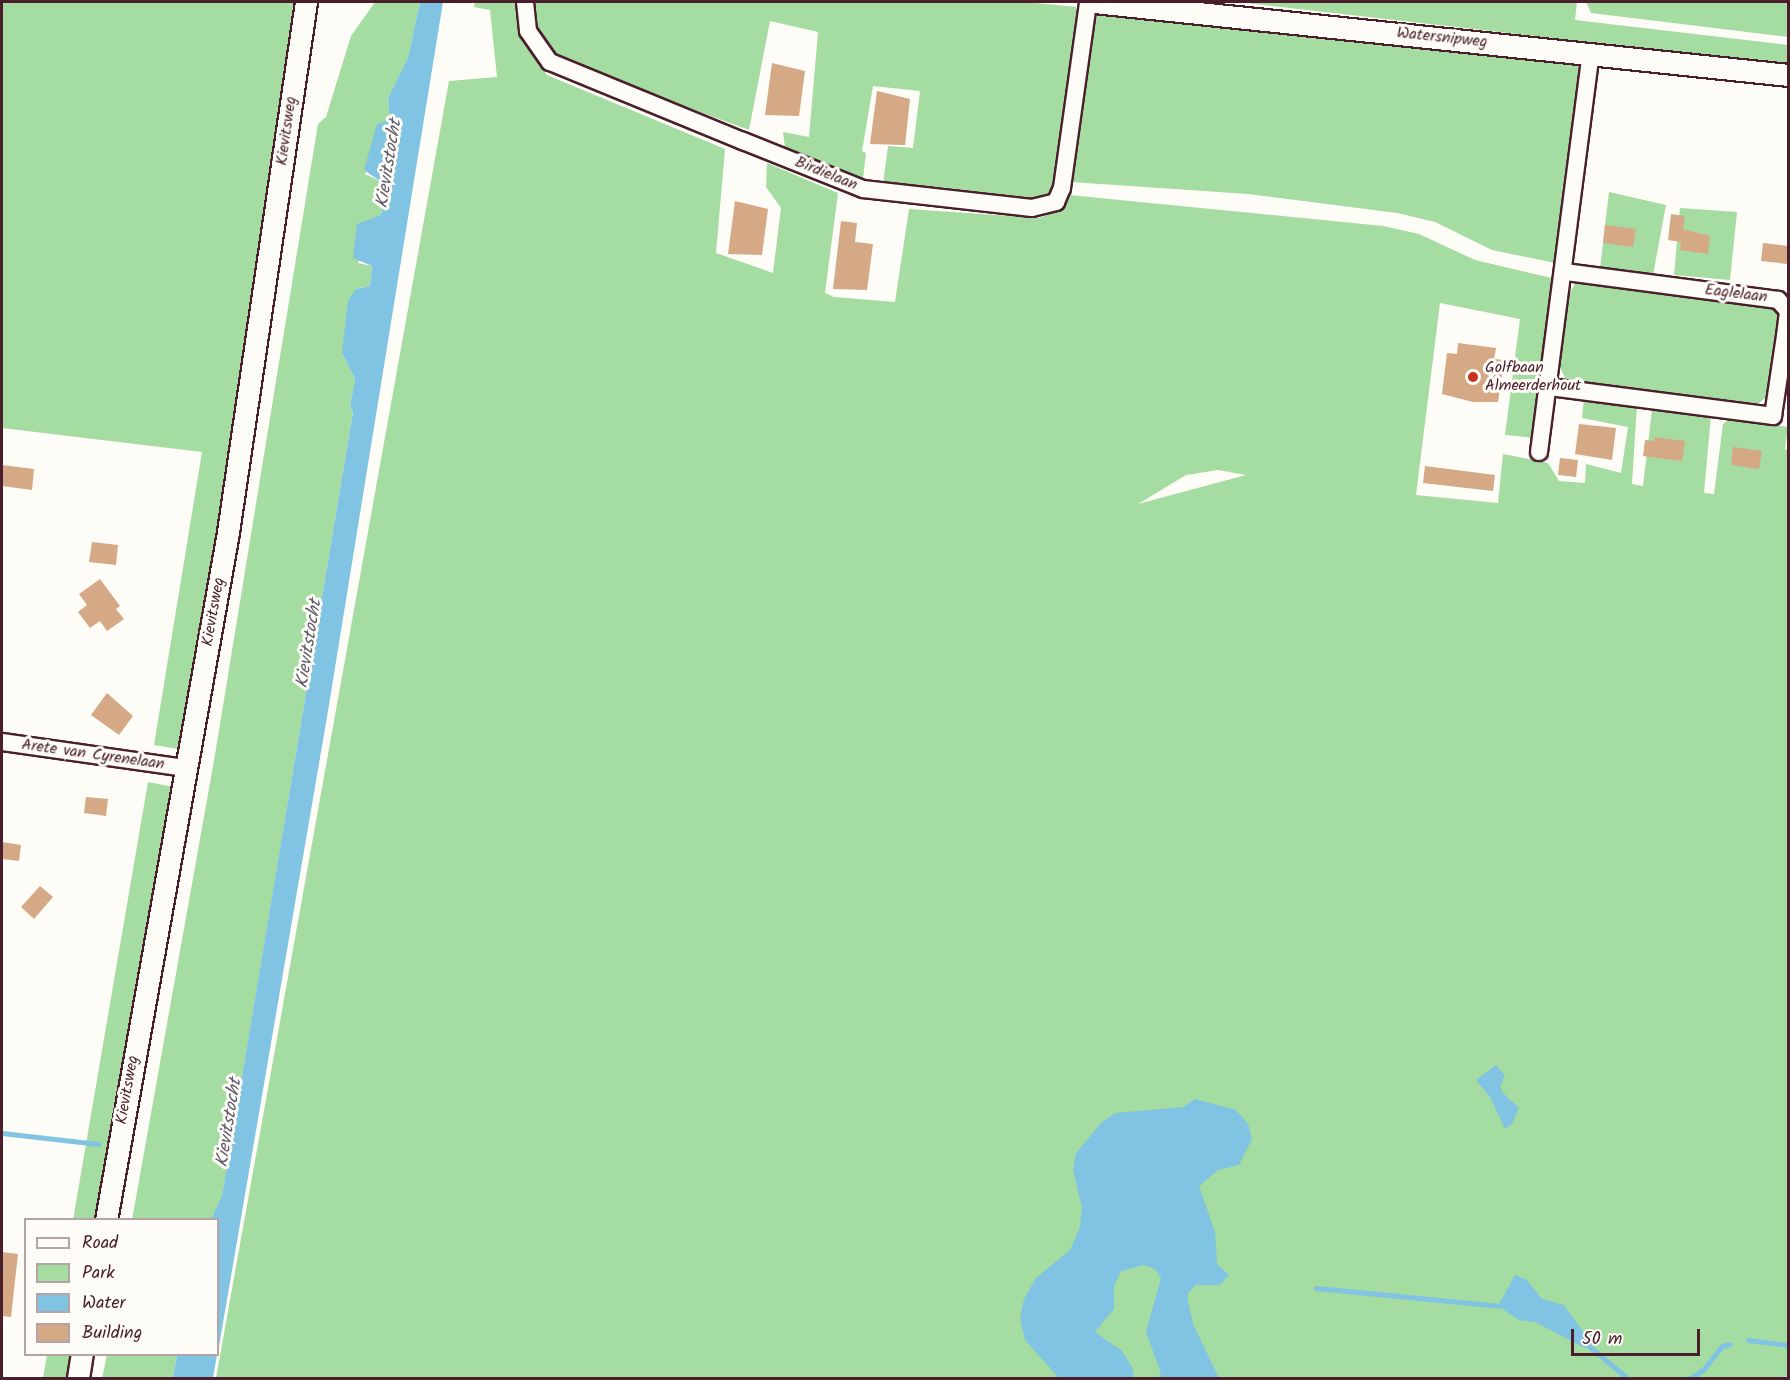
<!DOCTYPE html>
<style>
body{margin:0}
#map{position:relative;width:1790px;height:1380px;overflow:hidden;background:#fdfcf7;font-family:Kalam,sans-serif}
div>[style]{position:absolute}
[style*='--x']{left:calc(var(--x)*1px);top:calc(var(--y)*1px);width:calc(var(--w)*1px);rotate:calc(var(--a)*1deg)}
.green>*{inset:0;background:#a4dca1}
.water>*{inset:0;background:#81c3e2}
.stream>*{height:5px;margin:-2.5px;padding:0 2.5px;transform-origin:2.5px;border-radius:2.5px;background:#81c3e2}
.building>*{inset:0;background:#d5a886}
.roads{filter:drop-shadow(2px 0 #4a1f2b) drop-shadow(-2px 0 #4a1f2b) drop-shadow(0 2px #4a1f2b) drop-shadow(0 -2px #4a1f2b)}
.minor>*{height:16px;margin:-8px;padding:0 8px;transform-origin:8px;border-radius:8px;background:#fdfcf7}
.tertiary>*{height:21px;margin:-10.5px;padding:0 10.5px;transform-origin:10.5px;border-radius:10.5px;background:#fdfcf7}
.dots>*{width:16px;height:16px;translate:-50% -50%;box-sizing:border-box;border:3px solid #fdfcf7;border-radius:50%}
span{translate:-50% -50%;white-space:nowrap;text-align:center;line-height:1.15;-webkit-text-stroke:6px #fdfcf7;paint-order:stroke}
.street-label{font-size:16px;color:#4a1f2b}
.poi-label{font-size:16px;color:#4a1f2b}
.left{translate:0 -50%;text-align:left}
.water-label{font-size:18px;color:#5d586b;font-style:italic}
.frame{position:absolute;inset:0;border:3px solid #4a1f2b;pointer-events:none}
.legend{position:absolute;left:24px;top:1218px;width:195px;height:138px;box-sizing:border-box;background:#fdfcf7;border:2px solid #b5a4a5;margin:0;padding:8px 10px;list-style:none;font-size:18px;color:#4a1f2b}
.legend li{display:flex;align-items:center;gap:12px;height:30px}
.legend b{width:30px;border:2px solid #b5a4a5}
.scale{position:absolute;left:1571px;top:1329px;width:129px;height:27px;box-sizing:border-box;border:3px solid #4a1f2b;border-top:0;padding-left:8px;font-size:18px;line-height:21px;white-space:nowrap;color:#4a1f2b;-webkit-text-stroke:4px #fdfcf7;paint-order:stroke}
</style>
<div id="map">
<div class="green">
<i style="clip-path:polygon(2px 2px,299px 2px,234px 437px,179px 749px,154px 745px,202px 452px,2px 428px)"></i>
<i style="clip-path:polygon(375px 2px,420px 2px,408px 59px,388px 98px,390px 120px,385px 123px,365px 174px,380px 181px,385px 192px,381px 215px,370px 221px,358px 263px,372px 266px,370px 286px,356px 289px,342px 353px,355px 379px,350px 406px,353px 412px,222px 1197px,211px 1219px,132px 1220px,215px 755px,318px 124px,326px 117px,351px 36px)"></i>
<i style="clip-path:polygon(evenodd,475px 2px,521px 2px,519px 19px,523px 39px,547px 75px,725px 149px,716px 253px,773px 273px,781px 208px,766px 187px,767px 163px,838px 193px,825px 293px,834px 297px,895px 302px,909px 209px,1039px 218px,1056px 212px,1069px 195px,1383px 226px,1419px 234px,1475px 260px,1556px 279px,1535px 438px,1505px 435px,1520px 319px,1440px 303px,1416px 495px,1498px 503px,1503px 454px,1548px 463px,1559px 481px,1585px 483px,1586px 464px,1621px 473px,1628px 427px,1582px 418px,1584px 398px,1637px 404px,1632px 484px,1643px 486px,1652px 410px,1711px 415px,1704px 493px,1714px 494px,1723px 424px,1732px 417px,1788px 427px,1785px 449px,1788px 450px,1788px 1378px,216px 1378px,449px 81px,497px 77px,490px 10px,474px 7px,475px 2px,1218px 470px,1246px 475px,1138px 504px,1186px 475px,1218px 470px)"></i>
<i style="clip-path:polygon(532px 2px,1026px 2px,1076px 7px,1079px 19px,1054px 191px,1044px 200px,940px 187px,883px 184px,888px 146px,913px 148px,920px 91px,873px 86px,862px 151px,866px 153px,863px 178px,785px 148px,783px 132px,809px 137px,818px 32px,770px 21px,749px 130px,554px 58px,538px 37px)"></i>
<i style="clip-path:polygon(1238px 2px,1577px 2px,1575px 20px,1788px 45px,1788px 65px)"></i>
<i style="clip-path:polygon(1586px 2px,1788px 2px,1788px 37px,1591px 13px)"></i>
<i style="clip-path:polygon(1103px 9px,1565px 57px,1579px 64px,1583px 73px,1555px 263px,1492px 250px,1435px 222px,1397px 213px,1248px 194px,1071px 182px,1093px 22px)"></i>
<i style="clip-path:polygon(1609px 192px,1666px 205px,1653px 275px,1600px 269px)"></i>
<i style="clip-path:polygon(1680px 208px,1737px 212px,1730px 280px,1674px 275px)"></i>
<i style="clip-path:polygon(1587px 281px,1767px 304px,1775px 308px,1780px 318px,1769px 395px,1759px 403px,1729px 402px,1581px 383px,1565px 378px,1559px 365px,1569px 294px,1575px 284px)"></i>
<i style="clip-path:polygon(148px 782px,173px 787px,98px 1219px,73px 1220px)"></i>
<i style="clip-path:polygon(47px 1355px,73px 1355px,69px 1378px,43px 1378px)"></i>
<i style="clip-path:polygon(107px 1355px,177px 1355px,173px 1378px,102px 1378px)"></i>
</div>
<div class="water">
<i style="clip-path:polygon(420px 2px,443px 2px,327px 717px,218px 1352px,218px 1220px,211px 1219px,222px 1196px,353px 412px,350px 406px,355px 379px,342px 353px,348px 301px,356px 289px,370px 286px,372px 266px,353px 258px,357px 224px,381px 215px,385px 192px,380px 181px,364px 170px,377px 124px,390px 120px,388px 98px,408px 58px)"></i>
<i style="clip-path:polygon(1496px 1065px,1505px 1076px,1500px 1086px,1503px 1093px,1519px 1108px,1512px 1124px,1505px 1129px,1490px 1097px,1476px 1080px)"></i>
<i style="clip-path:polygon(1195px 1099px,1236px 1110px,1248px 1124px,1252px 1139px,1239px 1165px,1218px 1170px,1199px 1186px,1215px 1232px,1217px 1264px,1229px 1275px,1220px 1285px,1196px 1285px,1188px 1293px,1188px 1301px,1193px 1324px,1219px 1378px,1158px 1378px,1161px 1373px,1146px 1332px,1161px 1278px,1155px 1269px,1144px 1265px,1121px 1271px,1114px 1286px,1114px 1309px,1095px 1332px,1122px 1351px,1132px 1367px,1134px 1378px,1059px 1378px,1025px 1340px,1020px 1318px,1024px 1299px,1036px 1278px,1070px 1250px,1080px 1227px,1082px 1208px,1073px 1170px,1076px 1153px,1102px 1122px,1116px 1113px,1183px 1107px)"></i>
<i style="clip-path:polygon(1515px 1275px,1527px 1280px,1542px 1299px,1564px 1305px,1592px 1344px,1585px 1348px,1535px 1322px,1519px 1320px,1498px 1306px)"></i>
<i style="clip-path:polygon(177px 1355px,217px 1355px,213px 1378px,173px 1378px)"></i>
</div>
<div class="stream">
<i style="--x:2;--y:1133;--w:97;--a:6.5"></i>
<i style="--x:1316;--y:1288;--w:183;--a:5.6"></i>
<i style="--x:1748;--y:1340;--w:40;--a:7.1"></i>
<i style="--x:1589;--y:1346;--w:50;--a:40.1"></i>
<i style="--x:1690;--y:1378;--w:15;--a:-32"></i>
<i style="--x:1703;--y:1370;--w:31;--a:-52"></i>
<i style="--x:1722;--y:1346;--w:8;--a:-14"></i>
</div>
<div class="building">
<i style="clip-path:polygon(772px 63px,805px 71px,799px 116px,765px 115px)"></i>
<i style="clip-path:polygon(877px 91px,910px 99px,905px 145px,870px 144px)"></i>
<i style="clip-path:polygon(735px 201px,768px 209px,762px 255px,728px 254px)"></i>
<i style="clip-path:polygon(1671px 214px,1685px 216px,1683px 229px,1710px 236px,1708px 254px,1680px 250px,1681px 242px,1668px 240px)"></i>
<i style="clip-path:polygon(841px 221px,857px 223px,855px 242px,873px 244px,867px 290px,833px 289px)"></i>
<i style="clip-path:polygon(1605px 225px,1636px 229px,1633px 247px,1603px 243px)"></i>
<i style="clip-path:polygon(1763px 243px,1788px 246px,1788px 264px,1761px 261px)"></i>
<i style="clip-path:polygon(1458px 343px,1496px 348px,1494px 359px,1504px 360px,1498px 402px,1473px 402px,1442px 394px,1447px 353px,1457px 354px)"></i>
<i style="clip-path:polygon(1579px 424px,1616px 428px,1612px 460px,1575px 454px)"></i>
<i style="clip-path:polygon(1654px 437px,1685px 441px,1682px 461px,1643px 456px,1645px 440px,1654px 441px)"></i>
<i style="clip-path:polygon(1733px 447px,1762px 451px,1759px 469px,1731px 465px)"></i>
<i style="clip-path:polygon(1560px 458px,1578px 460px,1576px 477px,1558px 475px)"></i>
<i style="clip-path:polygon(2px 465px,34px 469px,32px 490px,2px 486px)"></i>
<i style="clip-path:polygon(1425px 466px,1495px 475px,1493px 491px,1423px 483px)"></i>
<i style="clip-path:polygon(92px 542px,118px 545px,116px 565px,89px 562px)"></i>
<i style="clip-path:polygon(100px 579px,120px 606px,116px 609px,124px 619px,107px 631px,100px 621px,90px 628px,78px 612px,87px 605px,79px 594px)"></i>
<i style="clip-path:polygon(107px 693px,133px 716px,119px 735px,91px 715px)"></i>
<i style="clip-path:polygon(86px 797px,108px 799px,106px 816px,84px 813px)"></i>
<i style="clip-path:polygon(2px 842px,21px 845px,19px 861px,2px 859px)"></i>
<i style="clip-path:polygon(40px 886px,53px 897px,34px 919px,21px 907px)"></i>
<i style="clip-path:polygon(2px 1252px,18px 1254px,11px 1317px,2px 1316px)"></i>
</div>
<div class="roads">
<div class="minor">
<i style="--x:525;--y:2;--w:29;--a:84"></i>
<i style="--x:528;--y:31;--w:38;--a:55"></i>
<i style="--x:550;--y:62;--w:209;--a:22.3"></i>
<i style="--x:743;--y:141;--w:129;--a:21.8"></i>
<i style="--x:863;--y:189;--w:170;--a:6.4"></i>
<i style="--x:1032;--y:208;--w:25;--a:-14"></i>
<i style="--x:1056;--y:202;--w:15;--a:-67"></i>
<i style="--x:1062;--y:188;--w:188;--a:-82"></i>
<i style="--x:1550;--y:387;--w:225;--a:7.4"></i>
<i style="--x:1773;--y:416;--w:81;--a:-81.5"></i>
<i style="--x:1785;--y:336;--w:25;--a:-83"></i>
<i style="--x:1788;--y:311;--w:15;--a:-132"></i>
<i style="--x:1778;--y:300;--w:215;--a:-172.5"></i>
<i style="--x:1539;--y:452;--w:401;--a:-82.6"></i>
<i style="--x:2;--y:742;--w:185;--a:8.1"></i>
</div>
<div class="tertiary">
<i style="--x:1094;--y:2;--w:698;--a:6"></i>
<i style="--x:106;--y:1220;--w:699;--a:-79.94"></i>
<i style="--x:228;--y:532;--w:536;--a:-81.63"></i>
<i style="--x:78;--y:1378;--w:24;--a:-81"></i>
</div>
</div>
<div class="dots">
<i style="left:1473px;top:377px;background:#c8321e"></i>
</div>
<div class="street-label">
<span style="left:1442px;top:38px;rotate:6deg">Watersnipweg</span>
<span style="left:287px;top:131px;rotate:-82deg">Kievitsweg</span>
<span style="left:826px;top:174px;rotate:22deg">Birdielaan</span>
<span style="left:1736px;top:294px;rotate:7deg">Eaglelaan</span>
<span style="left:214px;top:612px;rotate:-80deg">Kievitsweg</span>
<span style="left:93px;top:755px;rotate:8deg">Arete van Cyrenelaan</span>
<span style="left:128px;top:1090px;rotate:-80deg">Kievitsweg</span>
</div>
<div class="poi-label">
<span class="left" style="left:1485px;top:377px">Golfbaan<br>Almeerderhout</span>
</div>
<div class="water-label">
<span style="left:390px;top:164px;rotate:-81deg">Kievitstocht</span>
<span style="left:310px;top:644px;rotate:-81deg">Kievitstocht</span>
<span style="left:230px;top:1123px;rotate:-81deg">Kievitstocht</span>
</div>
<div class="frame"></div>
<ul class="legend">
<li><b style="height:8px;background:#fdfcf7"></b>Road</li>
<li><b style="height:16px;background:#a4dca1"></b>Park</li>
<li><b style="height:16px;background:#81c3e2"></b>Water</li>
<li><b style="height:16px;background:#d5a886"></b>Building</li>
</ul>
<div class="scale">50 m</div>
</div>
